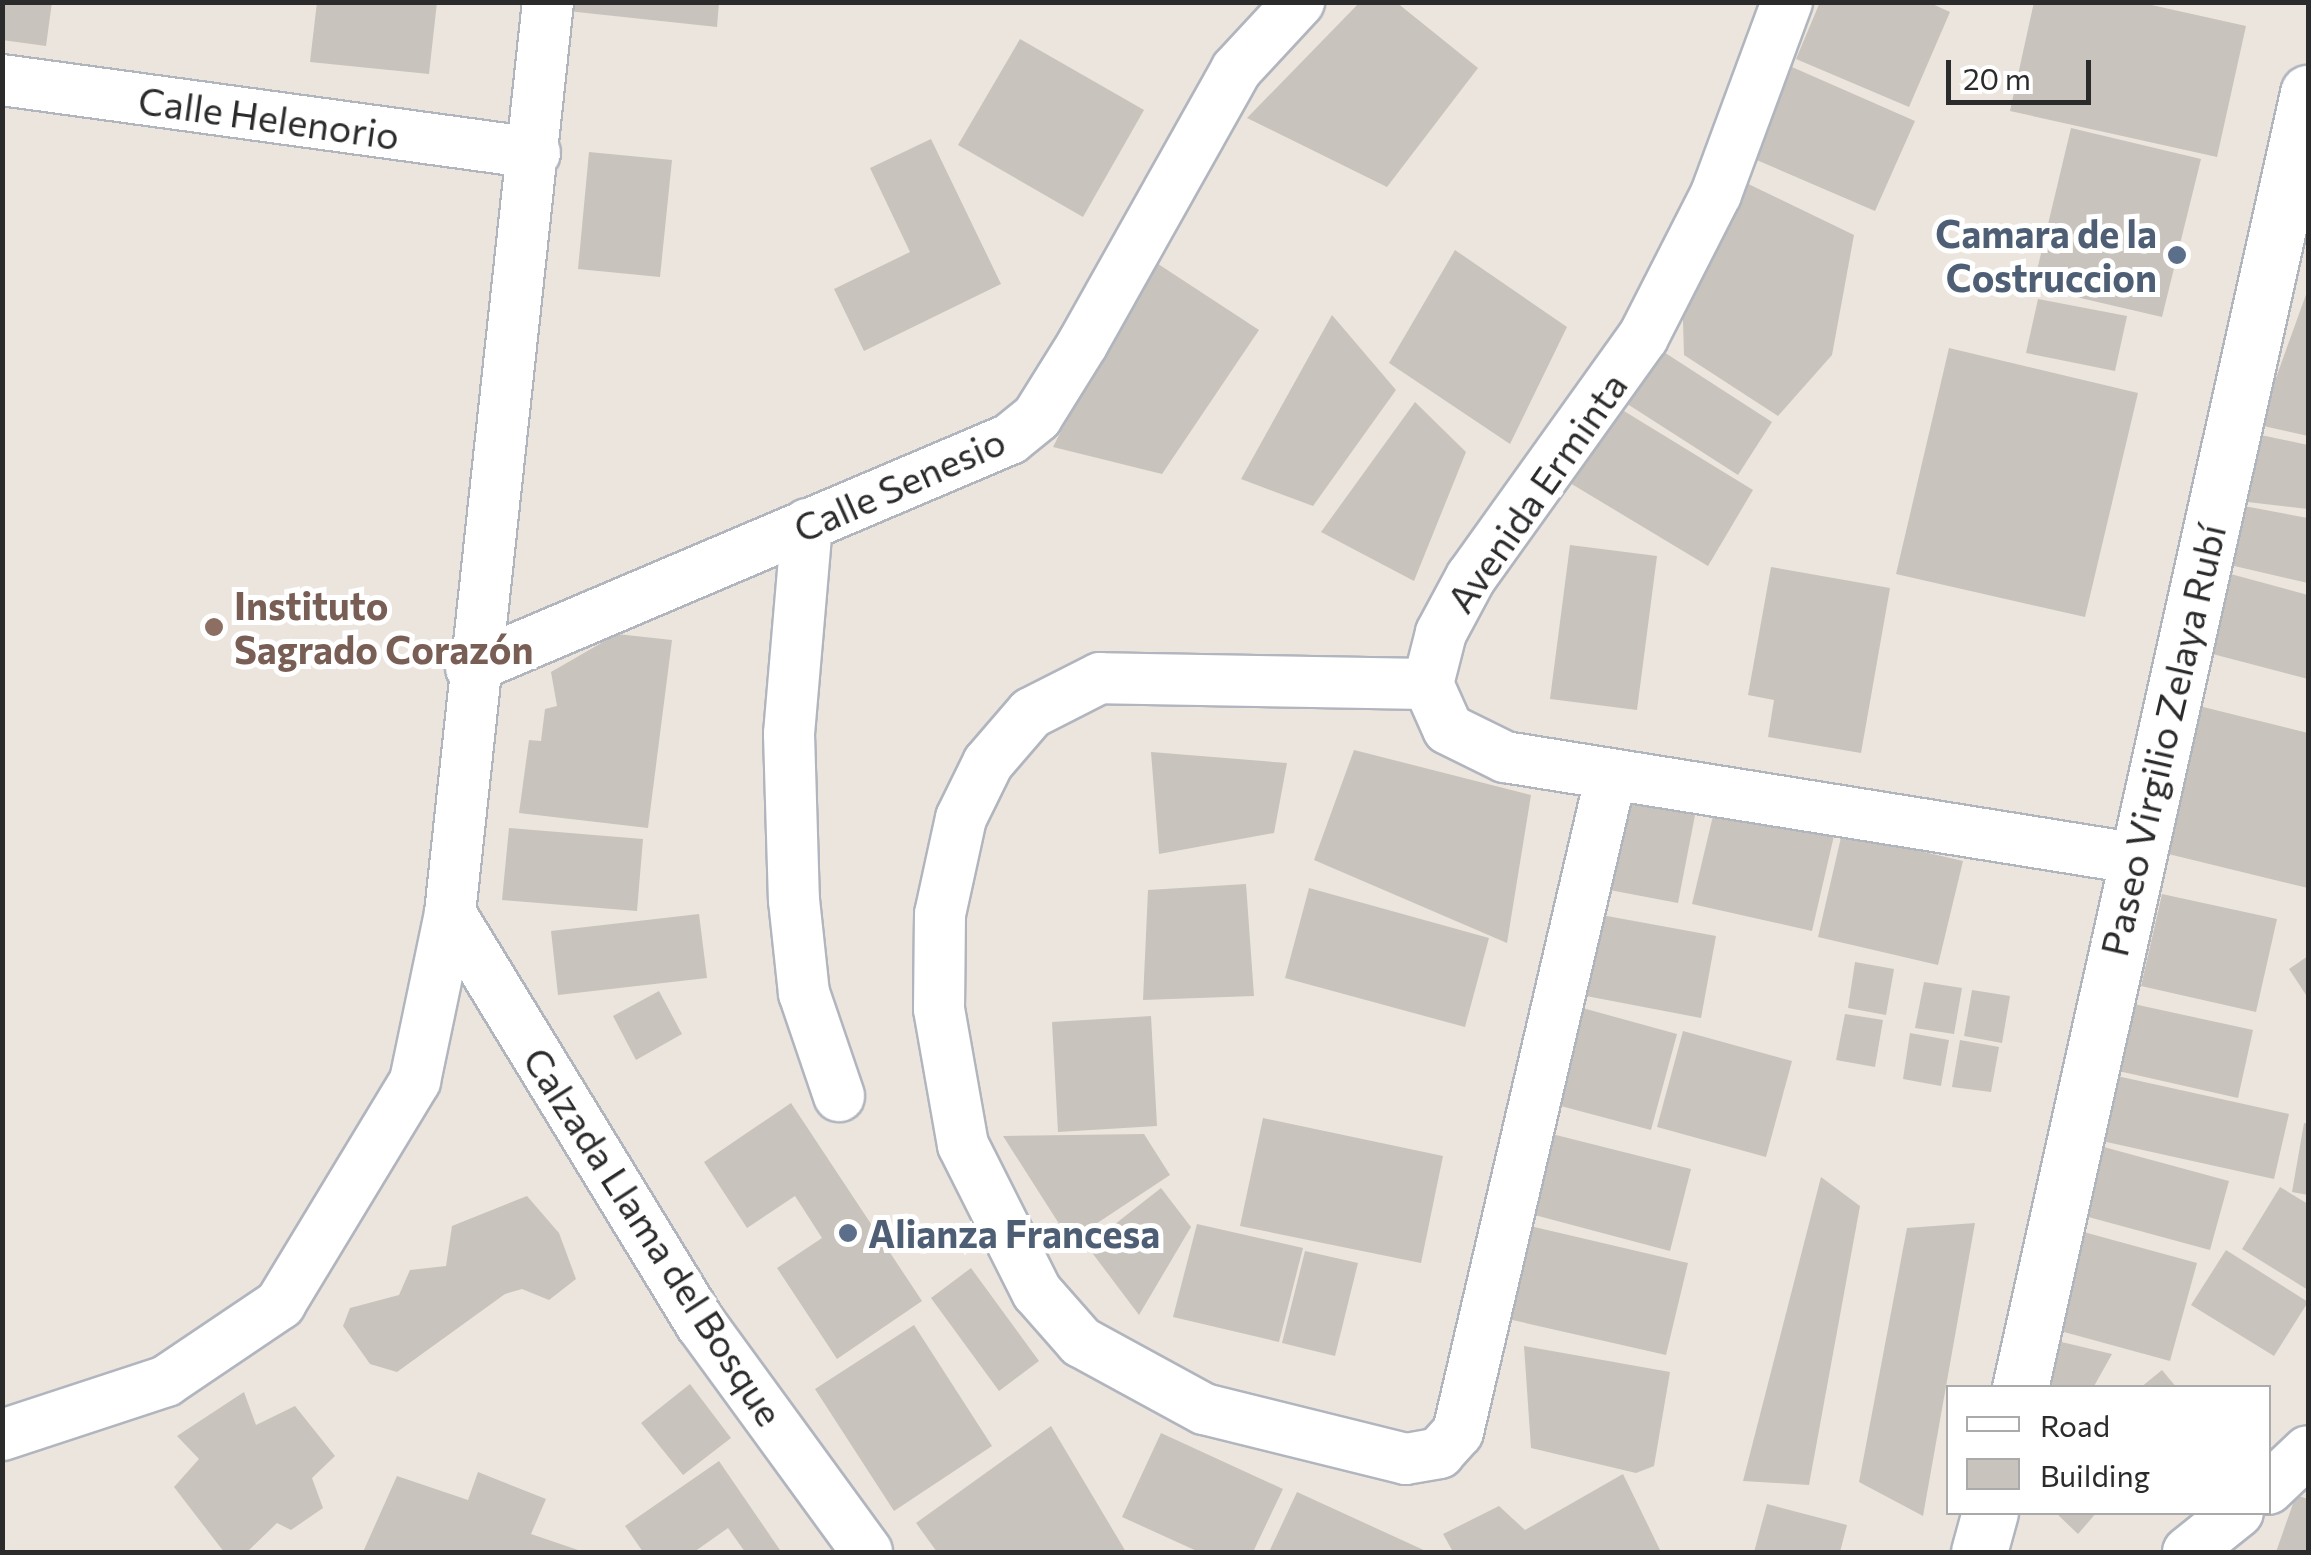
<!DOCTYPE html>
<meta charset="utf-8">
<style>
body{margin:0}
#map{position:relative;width:2311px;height:1555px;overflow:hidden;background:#ece5dd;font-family:Commissioner,sans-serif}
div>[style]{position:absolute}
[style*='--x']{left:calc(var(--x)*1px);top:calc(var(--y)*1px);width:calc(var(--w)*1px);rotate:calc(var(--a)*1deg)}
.building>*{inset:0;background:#c8c3bc}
.roads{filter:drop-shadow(2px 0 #b1b5be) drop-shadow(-2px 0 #b1b5be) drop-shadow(0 2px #b1b5be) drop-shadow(0 -2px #b1b5be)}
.minor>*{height:50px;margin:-25px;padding:0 25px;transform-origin:25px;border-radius:25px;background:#fff}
.tertiary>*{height:55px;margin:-27.5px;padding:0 27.5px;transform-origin:27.5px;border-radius:27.5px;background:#fff}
.dots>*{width:28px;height:28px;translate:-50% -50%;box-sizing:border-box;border:5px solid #fff;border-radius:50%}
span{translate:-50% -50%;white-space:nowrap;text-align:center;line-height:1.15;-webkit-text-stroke:10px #fff;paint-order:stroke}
.street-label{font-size:38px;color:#2b2b2b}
.service-label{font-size:38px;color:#4e5e75;font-weight:700}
.right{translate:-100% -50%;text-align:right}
.left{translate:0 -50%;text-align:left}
.education-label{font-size:38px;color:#785e54;font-weight:700}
.frame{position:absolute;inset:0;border:5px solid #2b2b2b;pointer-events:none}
.legend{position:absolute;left:1946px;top:1385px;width:325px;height:130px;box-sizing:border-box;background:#fff;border:2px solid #aaa;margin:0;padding:12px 18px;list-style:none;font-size:30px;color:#2b2b2b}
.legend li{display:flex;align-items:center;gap:20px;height:50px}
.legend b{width:50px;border:2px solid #aaa}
.scale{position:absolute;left:1946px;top:60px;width:145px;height:45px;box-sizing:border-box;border:5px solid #2b2b2b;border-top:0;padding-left:12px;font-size:30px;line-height:35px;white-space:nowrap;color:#2b2b2b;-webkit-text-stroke:8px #fff;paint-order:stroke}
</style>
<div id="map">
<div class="building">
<i style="clip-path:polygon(2px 2px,52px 2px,46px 46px,2px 40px)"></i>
<i style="clip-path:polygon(317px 2px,437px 2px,429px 74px,310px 62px)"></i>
<i style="clip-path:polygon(558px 2px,719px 2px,717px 27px,558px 10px)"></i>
<i style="clip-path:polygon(1360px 2px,1396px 2px,1478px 68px,1387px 187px,1247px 118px)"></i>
<i style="clip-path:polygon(1820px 2px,1928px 2px,1950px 12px,1909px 107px,1796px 59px)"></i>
<i style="clip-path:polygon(2034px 2px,2138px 2px,2246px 26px,2217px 157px,2010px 111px)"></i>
<i style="clip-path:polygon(1020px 39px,1144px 110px,1083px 217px,958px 145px)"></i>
<i style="clip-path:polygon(1792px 67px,1915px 121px,1875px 211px,1752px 158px)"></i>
<i style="clip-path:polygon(2071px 128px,2201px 159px,2162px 317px,2033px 287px)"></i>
<i style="clip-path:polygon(931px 139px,1001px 284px,864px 351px,834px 289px,910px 252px,870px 168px)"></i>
<i style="clip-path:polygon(589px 152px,672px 160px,660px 277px,578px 269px)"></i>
<i style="clip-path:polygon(1738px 179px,1854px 235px,1832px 355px,1778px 416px,1684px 355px,1682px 287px)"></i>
<i style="clip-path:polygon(1455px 250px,1567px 327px,1510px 444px,1389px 363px)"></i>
<i style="clip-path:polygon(1149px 258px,1259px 330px,1162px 474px,1053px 447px)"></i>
<i style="clip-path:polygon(2308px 289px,2308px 436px,2259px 425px)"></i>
<i style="clip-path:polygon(2038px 299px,2127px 316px,2115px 371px,2026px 353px)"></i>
<i style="clip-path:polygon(1332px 315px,1396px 390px,1313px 506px,1241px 479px)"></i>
<i style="clip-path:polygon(1653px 345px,1772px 422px,1738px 475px,1618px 398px)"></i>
<i style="clip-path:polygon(1949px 348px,2138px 393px,2085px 617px,1896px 574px)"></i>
<i style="clip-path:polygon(1606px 400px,1753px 490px,1708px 566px,1560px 477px)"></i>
<i style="clip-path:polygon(1415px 402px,1466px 452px,1414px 581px,1321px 532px)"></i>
<i style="clip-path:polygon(2256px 434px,2308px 445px,2308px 509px,2239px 501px)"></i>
<i style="clip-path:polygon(2244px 506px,2308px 518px,2308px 583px,2230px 565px)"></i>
<i style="clip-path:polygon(1570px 545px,1657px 556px,1637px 710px,1550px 699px)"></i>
<i style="clip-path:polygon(1771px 567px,1890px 588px,1861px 753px,1768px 737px,1774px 700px,1748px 695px)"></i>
<i style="clip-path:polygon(2227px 573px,2308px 595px,2308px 679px,2205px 652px)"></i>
<i style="clip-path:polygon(617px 634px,672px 640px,648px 828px,519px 813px,529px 740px,541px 741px,545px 709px,557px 706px,551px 672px)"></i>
<i style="clip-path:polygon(2187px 703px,2308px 733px,2308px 888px,2152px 850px)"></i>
<i style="clip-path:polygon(1354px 750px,1531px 795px,1507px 943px,1314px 860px)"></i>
<i style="clip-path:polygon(1151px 752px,1287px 763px,1274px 833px,1159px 854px)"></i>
<i style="clip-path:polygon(1617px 794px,1696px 810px,1678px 903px,1599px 888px)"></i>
<i style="clip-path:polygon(1717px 799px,1836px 827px,1812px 931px,1692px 904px)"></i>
<i style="clip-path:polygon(509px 828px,643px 839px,637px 911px,502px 900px)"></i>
<i style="clip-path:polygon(1842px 833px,1963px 861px,1938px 965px,1818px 937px)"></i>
<i style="clip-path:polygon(1246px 884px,1254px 996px,1143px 1000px,1148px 890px)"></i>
<i style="clip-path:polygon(1309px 888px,1489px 938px,1465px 1027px,1285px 978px)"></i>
<i style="clip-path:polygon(2162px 894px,2277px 919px,2256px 1012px,2141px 986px)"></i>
<i style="clip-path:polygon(699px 914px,707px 978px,558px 995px,551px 931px)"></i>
<i style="clip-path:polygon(1596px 914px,1716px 936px,1701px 1018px,1581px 995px)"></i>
<i style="clip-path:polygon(2308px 956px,2308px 998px,2289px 969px)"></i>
<i style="clip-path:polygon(1855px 962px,1894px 969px,1886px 1015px,1848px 1008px)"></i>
<i style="clip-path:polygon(1924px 982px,1962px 988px,1954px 1034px,1915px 1028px)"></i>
<i style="clip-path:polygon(1972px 990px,2010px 996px,2002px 1043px,1964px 1036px)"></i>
<i style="clip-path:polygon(659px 991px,682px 1034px,636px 1060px,613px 1016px)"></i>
<i style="clip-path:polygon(2129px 1003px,2253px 1030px,2238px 1098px,2114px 1070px)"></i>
<i style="clip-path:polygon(1568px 1004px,1677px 1034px,1651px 1130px,1542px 1101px)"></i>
<i style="clip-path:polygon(1845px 1014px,1883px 1020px,1875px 1067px,1836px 1060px)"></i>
<i style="clip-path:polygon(1151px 1016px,1157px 1126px,1058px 1132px,1052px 1022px)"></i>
<i style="clip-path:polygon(1683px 1031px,1792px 1061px,1766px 1157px,1657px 1127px)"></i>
<i style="clip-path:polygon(1910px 1033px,1949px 1040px,1941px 1086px,1903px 1079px)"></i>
<i style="clip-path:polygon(1960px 1040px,1999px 1047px,1991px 1092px,1952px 1087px)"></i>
<i style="clip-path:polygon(2117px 1076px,2289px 1114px,2274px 1179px,2102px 1141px)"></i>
<i style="clip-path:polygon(791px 1103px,922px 1301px,837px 1359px,777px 1268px,822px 1238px,795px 1196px,747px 1228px,704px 1162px)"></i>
<i style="clip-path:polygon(1263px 1118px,1443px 1156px,1421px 1263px,1240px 1226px)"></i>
<i style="clip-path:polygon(2304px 1123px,2308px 1124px,2308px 1195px,2292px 1192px)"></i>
<i style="clip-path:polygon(1548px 1133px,1691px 1169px,1670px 1251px,1527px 1213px)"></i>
<i style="clip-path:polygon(1144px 1134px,1170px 1175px,1070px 1241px,1003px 1136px)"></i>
<i style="clip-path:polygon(2100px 1146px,2229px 1181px,2210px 1250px,2081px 1215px)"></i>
<i style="clip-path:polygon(1821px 1177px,1860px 1206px,1809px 1485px,1743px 1481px)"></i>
<i style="clip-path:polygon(2280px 1187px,2308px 1204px,2308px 1290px,2242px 1249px)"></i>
<i style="clip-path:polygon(1161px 1188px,1191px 1227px,1139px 1315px,1087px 1246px)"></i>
<i style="clip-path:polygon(527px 1196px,559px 1233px,576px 1279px,549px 1300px,522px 1289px,505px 1294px,397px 1372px,370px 1364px,343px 1326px,350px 1308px,399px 1295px,410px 1270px,446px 1266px,452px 1226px)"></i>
<i style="clip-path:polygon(1975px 1223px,1923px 1516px,1859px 1482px,1907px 1228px)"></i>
<i style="clip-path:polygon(1197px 1224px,1303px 1248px,1279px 1342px,1173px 1317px)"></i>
<i style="clip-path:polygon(1530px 1226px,1688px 1263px,1666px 1355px,1508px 1319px)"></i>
<i style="clip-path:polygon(2080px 1231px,2197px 1263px,2170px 1361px,2053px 1329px)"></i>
<i style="clip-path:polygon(2226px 1250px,2308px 1302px,2274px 1356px,2191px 1305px)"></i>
<i style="clip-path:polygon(1305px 1251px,1358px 1263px,1335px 1356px,1282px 1343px)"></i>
<i style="clip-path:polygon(971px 1268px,1039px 1361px,999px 1391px,931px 1298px)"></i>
<i style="clip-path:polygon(914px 1325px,992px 1446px,894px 1511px,815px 1389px)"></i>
<i style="clip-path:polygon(2049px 1339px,2112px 1354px,2093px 1388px,2037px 1388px)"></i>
<i style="clip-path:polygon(1524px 1346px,1670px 1372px,1654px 1466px,1636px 1473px,1531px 1448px)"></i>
<i style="clip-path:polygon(2162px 1370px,2177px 1388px,2140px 1388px)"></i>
<i style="clip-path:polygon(690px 1384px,731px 1438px,683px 1475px,641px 1423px)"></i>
<i style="clip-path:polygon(244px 1392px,256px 1425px,295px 1406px,335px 1456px,312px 1478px,323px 1508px,291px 1530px,277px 1523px,247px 1552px,224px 1552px,174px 1487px,199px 1459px,177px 1436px)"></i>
<i style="clip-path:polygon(1051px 1426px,1126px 1552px,937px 1552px,916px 1523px)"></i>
<i style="clip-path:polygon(1161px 1433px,1283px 1489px,1253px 1552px,1199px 1552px,1122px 1517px)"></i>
<i style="clip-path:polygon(719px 1461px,780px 1550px,745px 1552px,728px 1528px,694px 1552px,643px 1552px,625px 1526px)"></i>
<i style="clip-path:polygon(478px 1472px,546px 1499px,531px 1534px,584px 1552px,363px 1552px,397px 1476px,468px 1500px)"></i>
<i style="clip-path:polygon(1623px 1474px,1661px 1552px,1453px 1552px,1443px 1534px,1499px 1506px,1525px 1530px)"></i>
<i style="clip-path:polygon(1297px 1492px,1428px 1552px,1269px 1552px)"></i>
<i style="clip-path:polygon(2296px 1495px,2308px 1499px,2308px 1552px,2276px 1552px)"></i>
<i style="clip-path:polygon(1767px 1504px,1847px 1525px,1840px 1552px,1754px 1552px)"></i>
<i style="clip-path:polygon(2055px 1512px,2097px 1512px,2078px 1534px)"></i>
</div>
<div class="roads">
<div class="minor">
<i style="--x:1787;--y:2;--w:205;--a:110.3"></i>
<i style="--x:1716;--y:194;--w:161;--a:117"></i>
<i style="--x:1643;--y:337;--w:295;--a:125.6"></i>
<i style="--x:1471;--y:577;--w:64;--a:118.2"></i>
<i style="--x:1441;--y:633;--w:53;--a:104.3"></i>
<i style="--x:1428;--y:684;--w:49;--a:66"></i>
<i style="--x:1448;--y:729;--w:64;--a:26.2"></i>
<i style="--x:1505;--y:757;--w:636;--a:9.14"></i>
<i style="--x:2;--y:80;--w:538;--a:7.8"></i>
<i style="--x:807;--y:524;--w:211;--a:94.9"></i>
<i style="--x:789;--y:734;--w:166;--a:88.3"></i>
<i style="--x:794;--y:900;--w:94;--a:83.9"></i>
<i style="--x:804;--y:993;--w:109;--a:71.2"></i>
<i style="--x:471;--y:668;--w:586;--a:-23.02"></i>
<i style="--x:1010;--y:439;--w:35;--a:-39"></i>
<i style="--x:1037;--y:417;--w:87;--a:-58.1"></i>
<i style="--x:1083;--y:343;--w:313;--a:-60.7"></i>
<i style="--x:1236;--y:70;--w:93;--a:-47.2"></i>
<i style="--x:1428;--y:684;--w:328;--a:-179"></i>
<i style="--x:1100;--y:678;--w:77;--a:153.1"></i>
<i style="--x:1031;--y:713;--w:66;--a:130.7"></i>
<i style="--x:988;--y:763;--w:61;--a:116.1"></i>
<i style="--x:961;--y:818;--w:98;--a:102.3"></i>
<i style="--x:940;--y:914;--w:95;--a:90.6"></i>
<i style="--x:939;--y:1009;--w:138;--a:80"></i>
<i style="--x:963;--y:1145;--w:165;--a:63.3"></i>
<i style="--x:1037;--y:1292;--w:67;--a:48.7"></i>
<i style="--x:1081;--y:1342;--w:140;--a:28.6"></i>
<i style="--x:1204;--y:1409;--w:208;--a:13.9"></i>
<i style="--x:1406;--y:1459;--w:34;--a:-10"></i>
<i style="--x:1439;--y:1453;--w:28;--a:-48"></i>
<i style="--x:1458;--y:1432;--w:675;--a:-76.89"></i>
<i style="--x:450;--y:913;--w:482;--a:58.6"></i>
<i style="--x:701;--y:1324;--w:282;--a:53.9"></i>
<i style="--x:2;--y:1435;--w:173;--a:-18.2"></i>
<i style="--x:166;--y:1381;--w:138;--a:-34"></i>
<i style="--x:280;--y:1304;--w:261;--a:-58.8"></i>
<i style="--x:415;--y:1081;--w:172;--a:-78.2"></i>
<i style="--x:450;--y:913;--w:916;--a:-83.86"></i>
<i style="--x:2268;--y:1489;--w:55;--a:-43.5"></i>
<i style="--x:2188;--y:1552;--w:64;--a:-38.7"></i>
</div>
<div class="tertiary">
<i style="--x:2020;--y:1388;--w:1327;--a:-77.46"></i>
<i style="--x:1979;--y:1552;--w:41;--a:-74.6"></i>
</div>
</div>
<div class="dots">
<i style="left:2177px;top:255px;background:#5c6f8a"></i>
<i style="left:214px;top:627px;background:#8d6e63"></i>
<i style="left:848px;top:1233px;background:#5c6f8a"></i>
</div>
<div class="street-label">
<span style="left:269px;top:117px;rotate:8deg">Calle Helenorio</span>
<span style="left:899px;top:484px;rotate:-24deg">Calle Senesio</span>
<span style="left:1536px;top:492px;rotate:-55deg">Avenida Erminta</span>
<span style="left:2162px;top:740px;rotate:-77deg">Paseo Virgilio Zelaya Rubí</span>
<span style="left:654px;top:1236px;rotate:57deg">Calzada Llama del Bosque</span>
</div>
<div class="service-label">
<span class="right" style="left:2157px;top:255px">Camara de la<br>Costruccion</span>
<span class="left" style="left:868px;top:1233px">Alianza Francesa</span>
</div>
<div class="education-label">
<span class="left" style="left:234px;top:627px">Instituto<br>Sagrado Corazón</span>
</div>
<div class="frame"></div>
<ul class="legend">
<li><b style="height:12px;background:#fff"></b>Road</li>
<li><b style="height:28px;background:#c8c3bc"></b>Building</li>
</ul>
<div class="scale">20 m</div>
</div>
